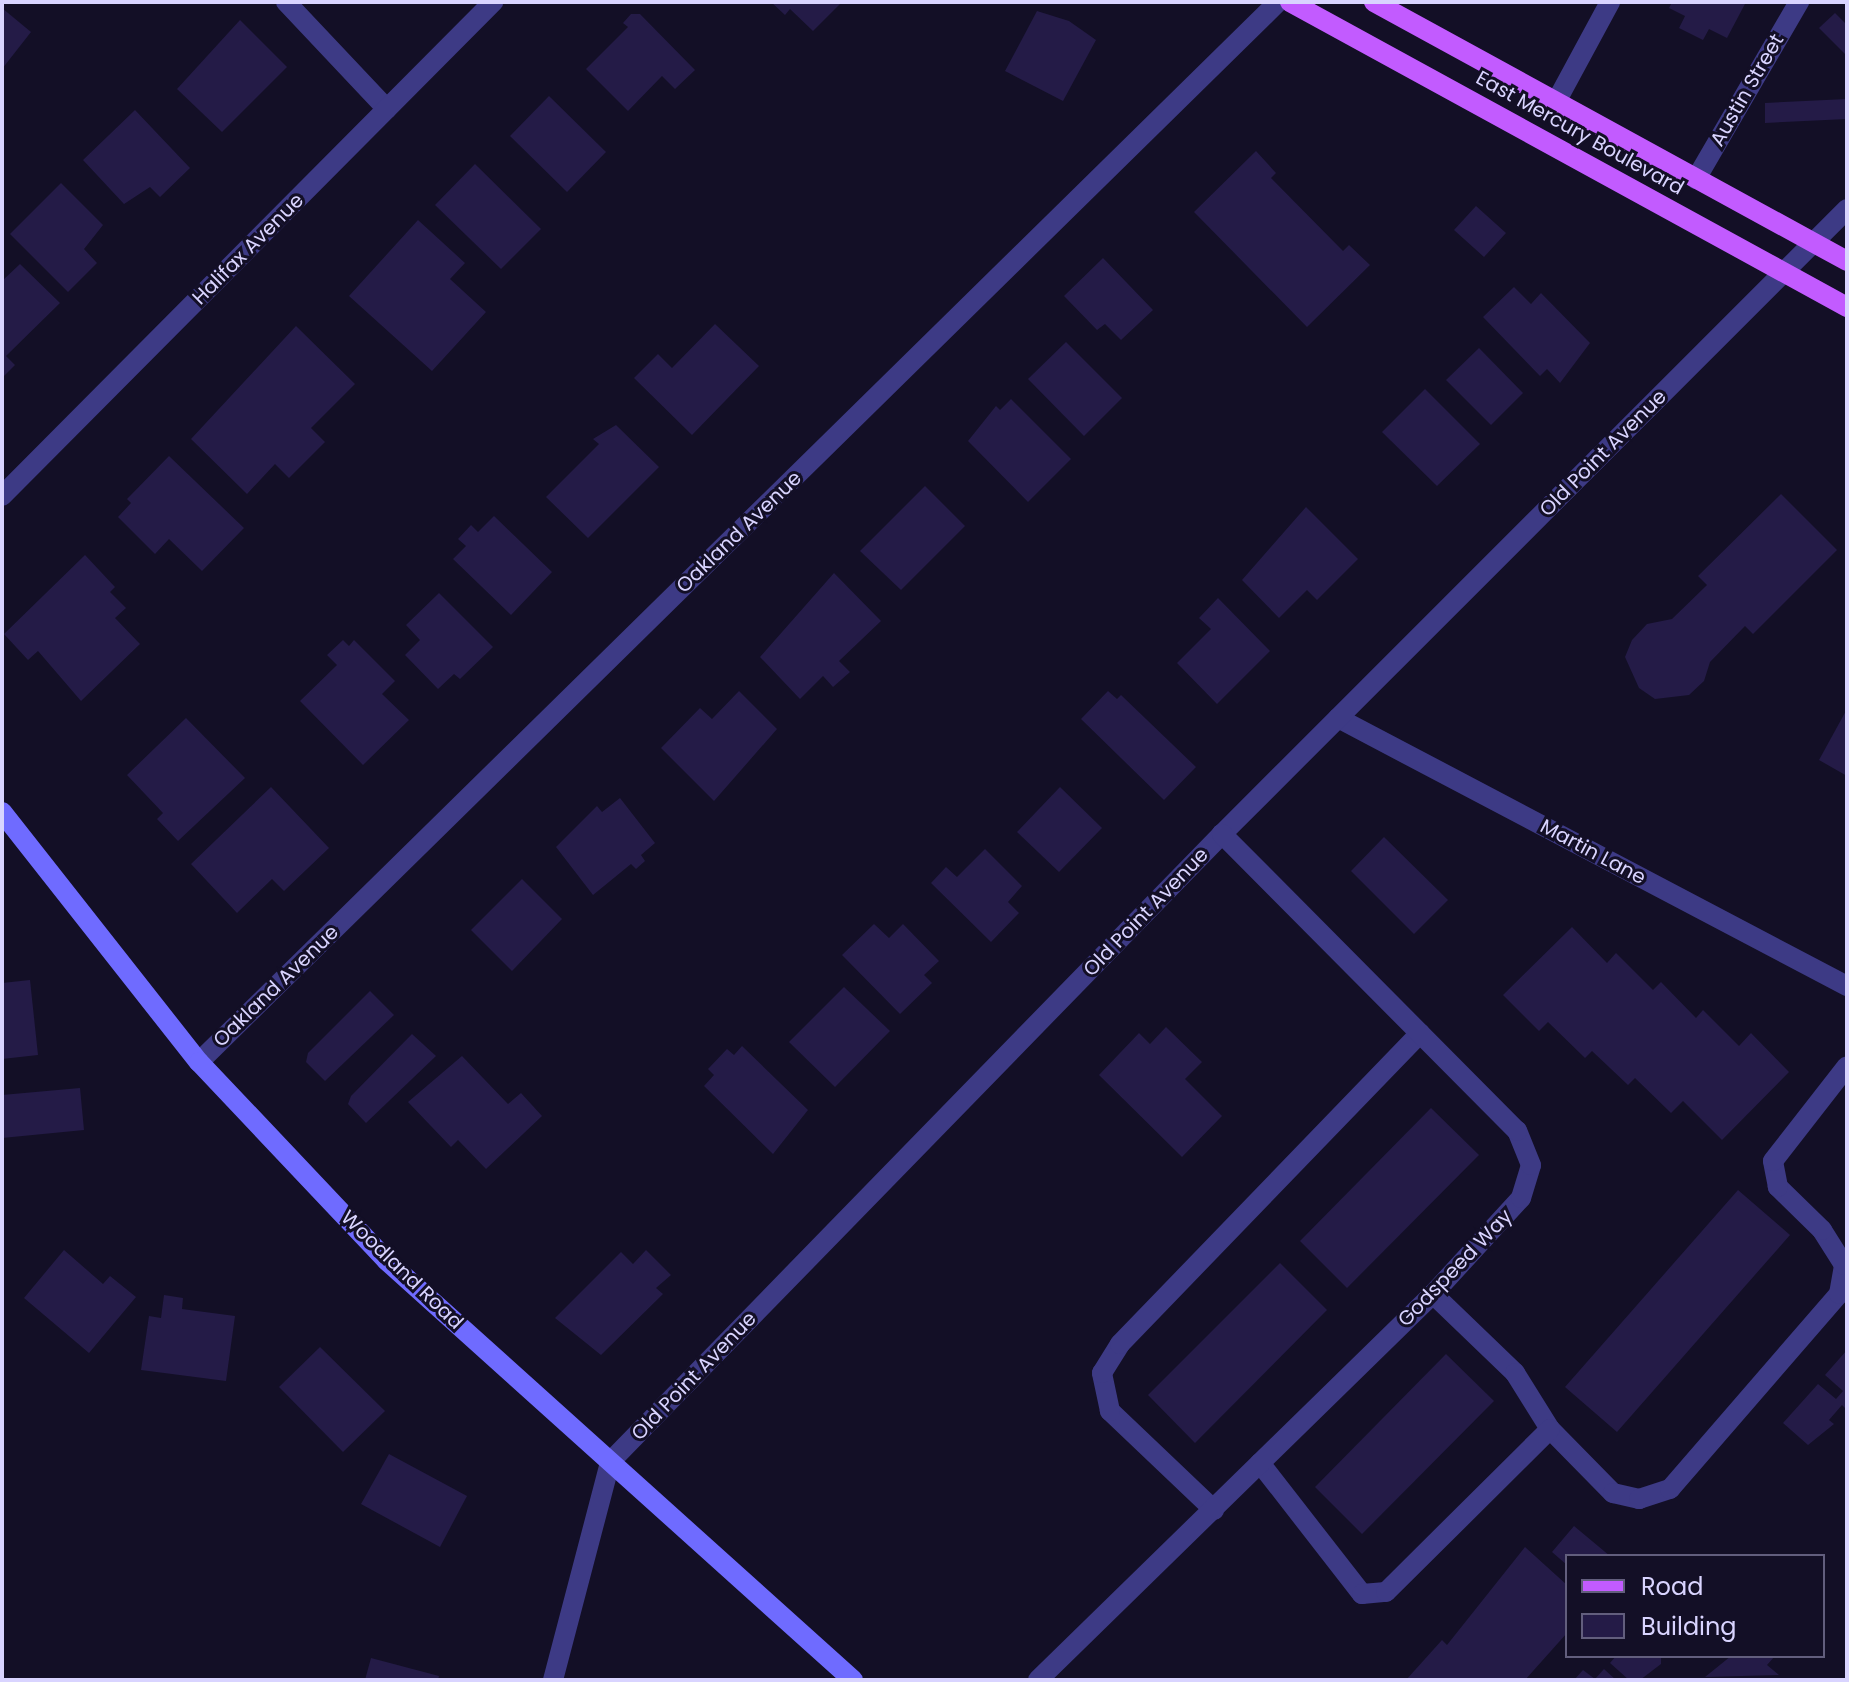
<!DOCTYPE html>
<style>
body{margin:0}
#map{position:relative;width:1849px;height:1682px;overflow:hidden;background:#130f26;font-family:Poppins,sans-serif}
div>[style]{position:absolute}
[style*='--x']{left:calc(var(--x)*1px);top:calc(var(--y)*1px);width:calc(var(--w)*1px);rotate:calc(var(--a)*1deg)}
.building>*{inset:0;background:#241b47}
.service>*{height:20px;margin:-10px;padding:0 10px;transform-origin:10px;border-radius:10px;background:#3d3a85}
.minor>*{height:20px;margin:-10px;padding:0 10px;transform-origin:10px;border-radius:10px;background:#3d3a85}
.secondary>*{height:20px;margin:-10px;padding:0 10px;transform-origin:10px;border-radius:10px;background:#6f6bff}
.primary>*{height:20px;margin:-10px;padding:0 10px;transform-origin:10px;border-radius:10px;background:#c25bff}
span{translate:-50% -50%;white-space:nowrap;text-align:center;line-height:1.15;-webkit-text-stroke:6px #130f26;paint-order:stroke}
.street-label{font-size:20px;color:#d9d4ff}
.frame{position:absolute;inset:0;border:4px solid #d9d4ff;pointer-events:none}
.legend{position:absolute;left:1565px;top:1554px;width:260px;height:104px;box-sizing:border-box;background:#130f26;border:2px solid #625e7d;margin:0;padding:10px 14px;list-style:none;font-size:24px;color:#d9d4ff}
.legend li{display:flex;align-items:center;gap:16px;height:40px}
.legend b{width:40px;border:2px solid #625e7d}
</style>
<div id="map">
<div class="building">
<i style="clip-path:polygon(771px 2px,842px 2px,813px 31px,790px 9px,785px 15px)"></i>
<i style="clip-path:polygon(1672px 2px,1746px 2px,1727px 38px,1709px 29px,1703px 40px,1679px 28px,1685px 16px,1669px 8px)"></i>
<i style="clip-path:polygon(2px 8px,31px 32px,2px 69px)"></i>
<i style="clip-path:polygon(1037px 11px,1069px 21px,1096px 40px,1063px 101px,1005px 71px)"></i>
<i style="clip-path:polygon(1835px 13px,1847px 25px,1847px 56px,1819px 28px)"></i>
<i style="clip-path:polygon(631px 14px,640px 14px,695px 70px,675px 89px,662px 76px,628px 111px,586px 69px,628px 27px,623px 23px)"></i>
<i style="clip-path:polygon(240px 20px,287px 67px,222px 132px,177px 89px)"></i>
<i style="clip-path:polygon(549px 96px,606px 152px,567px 192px,510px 136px)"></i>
<i style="clip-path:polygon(1847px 99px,1847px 119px,1765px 123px,1765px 103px)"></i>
<i style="clip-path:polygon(135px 110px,190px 168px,160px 197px,150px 187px,124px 204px,83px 160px)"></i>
<i style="clip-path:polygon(1256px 151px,1276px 173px,1271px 178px,1343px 251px,1349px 245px,1370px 265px,1307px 327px,1194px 212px)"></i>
<i style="clip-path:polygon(475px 164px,541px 229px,501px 269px,435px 205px)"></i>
<i style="clip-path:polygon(61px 183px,103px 225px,84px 249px,97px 263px,68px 292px,10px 234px)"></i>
<i style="clip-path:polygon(1476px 206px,1506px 233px,1484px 257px,1454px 230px)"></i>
<i style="clip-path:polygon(418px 220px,465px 263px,450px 279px,486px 312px,432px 371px,349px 296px)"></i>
<i style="clip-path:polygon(1103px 258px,1153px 310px,1121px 340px,1105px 324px,1097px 330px,1064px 296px)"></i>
<i style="clip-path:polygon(20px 264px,60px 303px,6px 356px,15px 365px,2px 378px,2px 281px)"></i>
<i style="clip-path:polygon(1514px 287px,1531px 304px,1541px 293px,1590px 343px,1560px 383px,1547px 369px,1540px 376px,1483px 317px)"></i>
<i style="clip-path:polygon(715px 324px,759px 366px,692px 435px,634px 378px,658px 354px,672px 368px)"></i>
<i style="clip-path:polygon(296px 326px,355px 384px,311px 428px,325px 442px,289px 478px,275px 464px,247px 494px,191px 439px)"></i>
<i style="clip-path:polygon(1066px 342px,1122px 398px,1084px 436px,1028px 379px)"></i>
<i style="clip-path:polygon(1479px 348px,1523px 393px,1491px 425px,1446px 380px)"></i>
<i style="clip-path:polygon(1425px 389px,1480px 444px,1437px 486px,1382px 432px)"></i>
<i style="clip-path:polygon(1011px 399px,1071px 459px,1028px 502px,968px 441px,996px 406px,1000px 410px)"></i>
<i style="clip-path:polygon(616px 425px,659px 467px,588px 538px,546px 497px,599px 444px,593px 439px)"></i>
<i style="clip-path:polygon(169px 456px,244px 528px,202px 571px,169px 539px,155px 554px,118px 517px,131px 503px,127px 499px)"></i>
<i style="clip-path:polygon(925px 486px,965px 526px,901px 590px,860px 551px)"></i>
<i style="clip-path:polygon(1781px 494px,1837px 550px,1753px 634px,1745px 626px,1710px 662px,1704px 681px,1689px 695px,1655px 699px,1639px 688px,1625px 657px,1632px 640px,1647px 624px,1672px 619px,1707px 585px,1698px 576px)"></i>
<i style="clip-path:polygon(1306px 507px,1358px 559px,1317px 600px,1307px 590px,1279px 618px,1242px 580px)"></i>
<i style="clip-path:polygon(494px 516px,552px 572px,511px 615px,453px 559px,466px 546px,458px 539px,471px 525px,478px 532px)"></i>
<i style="clip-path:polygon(85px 555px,115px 587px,110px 592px,126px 608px,115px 618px,140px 644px,81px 701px,38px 651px,28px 660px,4px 634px)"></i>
<i style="clip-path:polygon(834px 573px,881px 621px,839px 661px,850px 672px,833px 687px,823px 676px,800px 699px,760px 657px)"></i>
<i style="clip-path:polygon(439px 593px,493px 647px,460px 679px,454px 674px,438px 689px,405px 655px,420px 640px,406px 625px)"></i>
<i style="clip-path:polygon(1218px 598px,1270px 651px,1217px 704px,1177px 663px,1211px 629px,1199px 618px)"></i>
<i style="clip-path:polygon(343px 640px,349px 646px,354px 640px,395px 681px,382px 694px,409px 720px,363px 765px,300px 701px,337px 665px,327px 655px)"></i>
<i style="clip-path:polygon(739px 691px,777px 729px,714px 801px,661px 748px,700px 708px,712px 719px)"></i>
<i style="clip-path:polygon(1108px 691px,1117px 699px,1121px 695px,1196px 767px,1164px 800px,1081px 719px)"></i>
<i style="clip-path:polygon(1847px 709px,1847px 776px,1819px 760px)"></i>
<i style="clip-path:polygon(186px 718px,245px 778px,178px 841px,157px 819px,163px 813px,127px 775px)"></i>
<i style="clip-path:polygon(271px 787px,329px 848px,284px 891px,272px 879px,237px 913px,191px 864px)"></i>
<i style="clip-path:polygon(1060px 787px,1102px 828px,1059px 872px,1017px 832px)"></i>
<i style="clip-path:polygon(620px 798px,655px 843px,641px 855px,645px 861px,636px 869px,631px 864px,593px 895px,556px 847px,597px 806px,602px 812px)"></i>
<i style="clip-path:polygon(1384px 837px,1448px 900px,1414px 934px,1351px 871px)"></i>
<i style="clip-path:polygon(985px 849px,1022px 886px,1008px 902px,1019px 913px,991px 942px,931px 883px,946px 867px,957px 877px)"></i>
<i style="clip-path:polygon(522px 879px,562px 919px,512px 971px,471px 930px)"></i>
<i style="clip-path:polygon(874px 924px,889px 938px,903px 924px,939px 961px,924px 975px,932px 983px,900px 1014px,842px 955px)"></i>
<i style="clip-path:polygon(1572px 927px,1607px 963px,1616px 953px,1653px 990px,1661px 982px,1696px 1018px,1703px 1010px,1739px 1046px,1751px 1033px,1789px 1072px,1722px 1140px,1683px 1101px,1671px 1113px,1635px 1078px,1628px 1085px,1592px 1051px,1585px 1058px,1548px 1022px,1539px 1031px,1503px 995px)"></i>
<i style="clip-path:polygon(30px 980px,38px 1055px,2px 1059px,2px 983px)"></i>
<i style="clip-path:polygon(844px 987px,890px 1031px,835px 1087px,789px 1042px)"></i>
<i style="clip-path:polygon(370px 991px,394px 1015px,325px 1081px,306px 1062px,308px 1053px)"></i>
<i style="clip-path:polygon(1166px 1027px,1202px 1062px,1185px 1079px,1222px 1116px,1182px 1157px,1099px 1075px,1139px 1033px,1150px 1044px)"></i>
<i style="clip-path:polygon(412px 1034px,436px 1056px,366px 1123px,348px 1104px,351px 1096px)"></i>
<i style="clip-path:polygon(742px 1046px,808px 1110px,773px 1154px,704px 1086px,714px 1075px,708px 1069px,727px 1049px,734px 1055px)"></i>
<i style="clip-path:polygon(462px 1056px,508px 1104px,521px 1093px,542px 1116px,486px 1169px,458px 1140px,451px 1147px,408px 1102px)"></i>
<i style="clip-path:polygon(80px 1088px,84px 1130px,2px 1138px,2px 1095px)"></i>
<i style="clip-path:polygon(1431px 1108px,1479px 1155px,1347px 1288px,1300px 1241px)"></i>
<i style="clip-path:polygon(1738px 1190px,1790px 1235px,1617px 1432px,1565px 1387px)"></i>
<i style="clip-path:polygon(64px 1250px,103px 1284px,110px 1276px,136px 1297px,89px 1353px,24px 1298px)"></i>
<i style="clip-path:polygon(646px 1250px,671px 1275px,656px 1288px,663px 1294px,601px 1355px,555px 1318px,621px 1252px,633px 1264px)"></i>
<i style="clip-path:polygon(1280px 1263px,1327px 1310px,1195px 1443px,1148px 1395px)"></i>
<i style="clip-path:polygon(164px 1295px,183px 1298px,182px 1309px,235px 1316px,226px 1381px,141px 1370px,149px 1316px,161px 1318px)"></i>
<i style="clip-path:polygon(320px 1347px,385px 1411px,343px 1452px,279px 1387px)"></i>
<i style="clip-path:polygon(1847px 1350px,1847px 1410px,1842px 1405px,1829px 1420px,1834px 1424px,1808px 1445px,1783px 1423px,1818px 1384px,1836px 1399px,1843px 1391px,1825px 1375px)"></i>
<i style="clip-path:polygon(1446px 1354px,1494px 1401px,1362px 1534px,1315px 1487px)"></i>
<i style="clip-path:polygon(389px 1454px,467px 1496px,440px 1547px,361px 1504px)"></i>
<i style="clip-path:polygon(1574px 1526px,1610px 1556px,1567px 1556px,1567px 1565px,1552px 1552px)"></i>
<i style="clip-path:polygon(1525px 1547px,1567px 1585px,1567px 1633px,1525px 1680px,1406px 1680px,1442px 1640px,1447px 1645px)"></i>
<i style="clip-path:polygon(1616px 1656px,1661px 1656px,1661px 1664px,1640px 1680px,1629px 1680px,1610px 1663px)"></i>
<i style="clip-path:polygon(1731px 1656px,1775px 1656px,1767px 1665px,1779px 1675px,1705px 1677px)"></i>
<i style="clip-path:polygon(371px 1658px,439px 1676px,438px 1680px,365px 1680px)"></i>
<i style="clip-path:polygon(1604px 1669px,1616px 1680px,1574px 1680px,1583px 1670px,1595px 1679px)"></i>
</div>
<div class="service">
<i style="--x:1433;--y:1294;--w:114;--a:43.9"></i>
<i style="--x:1515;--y:1373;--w:66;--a:58"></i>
<i style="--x:1550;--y:1429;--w:90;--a:45.5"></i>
<i style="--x:1613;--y:1493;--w:27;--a:13"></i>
<i style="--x:1639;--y:1499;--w:33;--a:-18"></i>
<i style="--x:1670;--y:1489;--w:258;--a:-49.1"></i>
<i style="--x:1839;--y:1294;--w:29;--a:-80"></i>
<i style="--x:1844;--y:1265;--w:41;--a:-122.2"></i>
<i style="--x:1822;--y:1230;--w:62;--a:-135.7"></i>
<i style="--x:1778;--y:1187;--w:26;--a:-101"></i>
<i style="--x:1773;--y:1161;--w:120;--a:-52.1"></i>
<i style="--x:1260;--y:1463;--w:166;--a:52.1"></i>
<i style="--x:1362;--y:1594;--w:24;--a:-5"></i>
<i style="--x:1386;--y:1592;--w:231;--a:-44.8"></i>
<i style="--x:1214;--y:1510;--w:144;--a:-136.4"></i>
<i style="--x:1110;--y:1411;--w:39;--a:-102"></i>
<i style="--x:1102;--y:1373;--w:34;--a:-58"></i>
<i style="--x:1120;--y:1344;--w:432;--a:-46"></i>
</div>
<div class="minor">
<i style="--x:286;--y:2;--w:147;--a:46.7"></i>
<i style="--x:1556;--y:102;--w:114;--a:-61.6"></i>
<i style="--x:1696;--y:179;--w:205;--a:-59.8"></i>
<i style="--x:2;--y:496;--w:697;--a:-45.17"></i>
<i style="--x:1338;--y:718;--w:575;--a:27.77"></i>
<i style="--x:199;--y:1062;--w:1513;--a:-44.49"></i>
<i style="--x:553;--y:1680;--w:225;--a:-75.3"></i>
<i style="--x:610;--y:1462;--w:877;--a:-45.74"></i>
<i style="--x:1222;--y:834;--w:884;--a:-45"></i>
<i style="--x:1038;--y:1680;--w:552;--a:-44.34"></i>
<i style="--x:1433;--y:1294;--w:130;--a:-47.5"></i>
<i style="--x:1521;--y:1198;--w:34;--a:-73"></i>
<i style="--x:1531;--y:1165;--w:37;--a:-112"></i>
<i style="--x:1517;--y:1131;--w:419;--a:-134.8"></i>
</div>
<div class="secondary">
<i style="--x:2;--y:812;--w:318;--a:51.8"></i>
<i style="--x:199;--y:1062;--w:272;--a:46.6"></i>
<i style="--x:386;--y:1260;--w:628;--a:41.97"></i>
</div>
<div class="primary">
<i style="--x:1290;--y:2;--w:635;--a:28.7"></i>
<i style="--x:1374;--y:2;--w:539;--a:28.7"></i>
</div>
<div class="street-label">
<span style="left:1747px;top:90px;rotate:-60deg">Austin Street</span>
<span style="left:1580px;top:133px;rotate:29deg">East Mercury Boulevard</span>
<span style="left:248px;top:249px;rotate:-45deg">Halifax Avenue</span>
<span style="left:1603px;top:453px;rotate:-45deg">Old Point Avenue</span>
<span style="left:739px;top:532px;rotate:-44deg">Oakland Avenue</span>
<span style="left:1593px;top:852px;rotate:28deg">Martin Lane</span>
<span style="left:1146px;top:912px;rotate:-46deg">Old Point Avenue</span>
<span style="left:276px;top:986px;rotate:-44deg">Oakland Avenue</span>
<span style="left:1455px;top:1268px;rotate:-46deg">Godspeed Way</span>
<span style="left:402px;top:1270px;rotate:44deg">Woodland Road</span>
<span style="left:694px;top:1376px;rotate:-46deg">Old Point Avenue</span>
</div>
<div class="frame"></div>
<ul class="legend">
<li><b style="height:10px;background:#c25bff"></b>Road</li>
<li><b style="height:22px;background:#241b47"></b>Building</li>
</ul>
</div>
